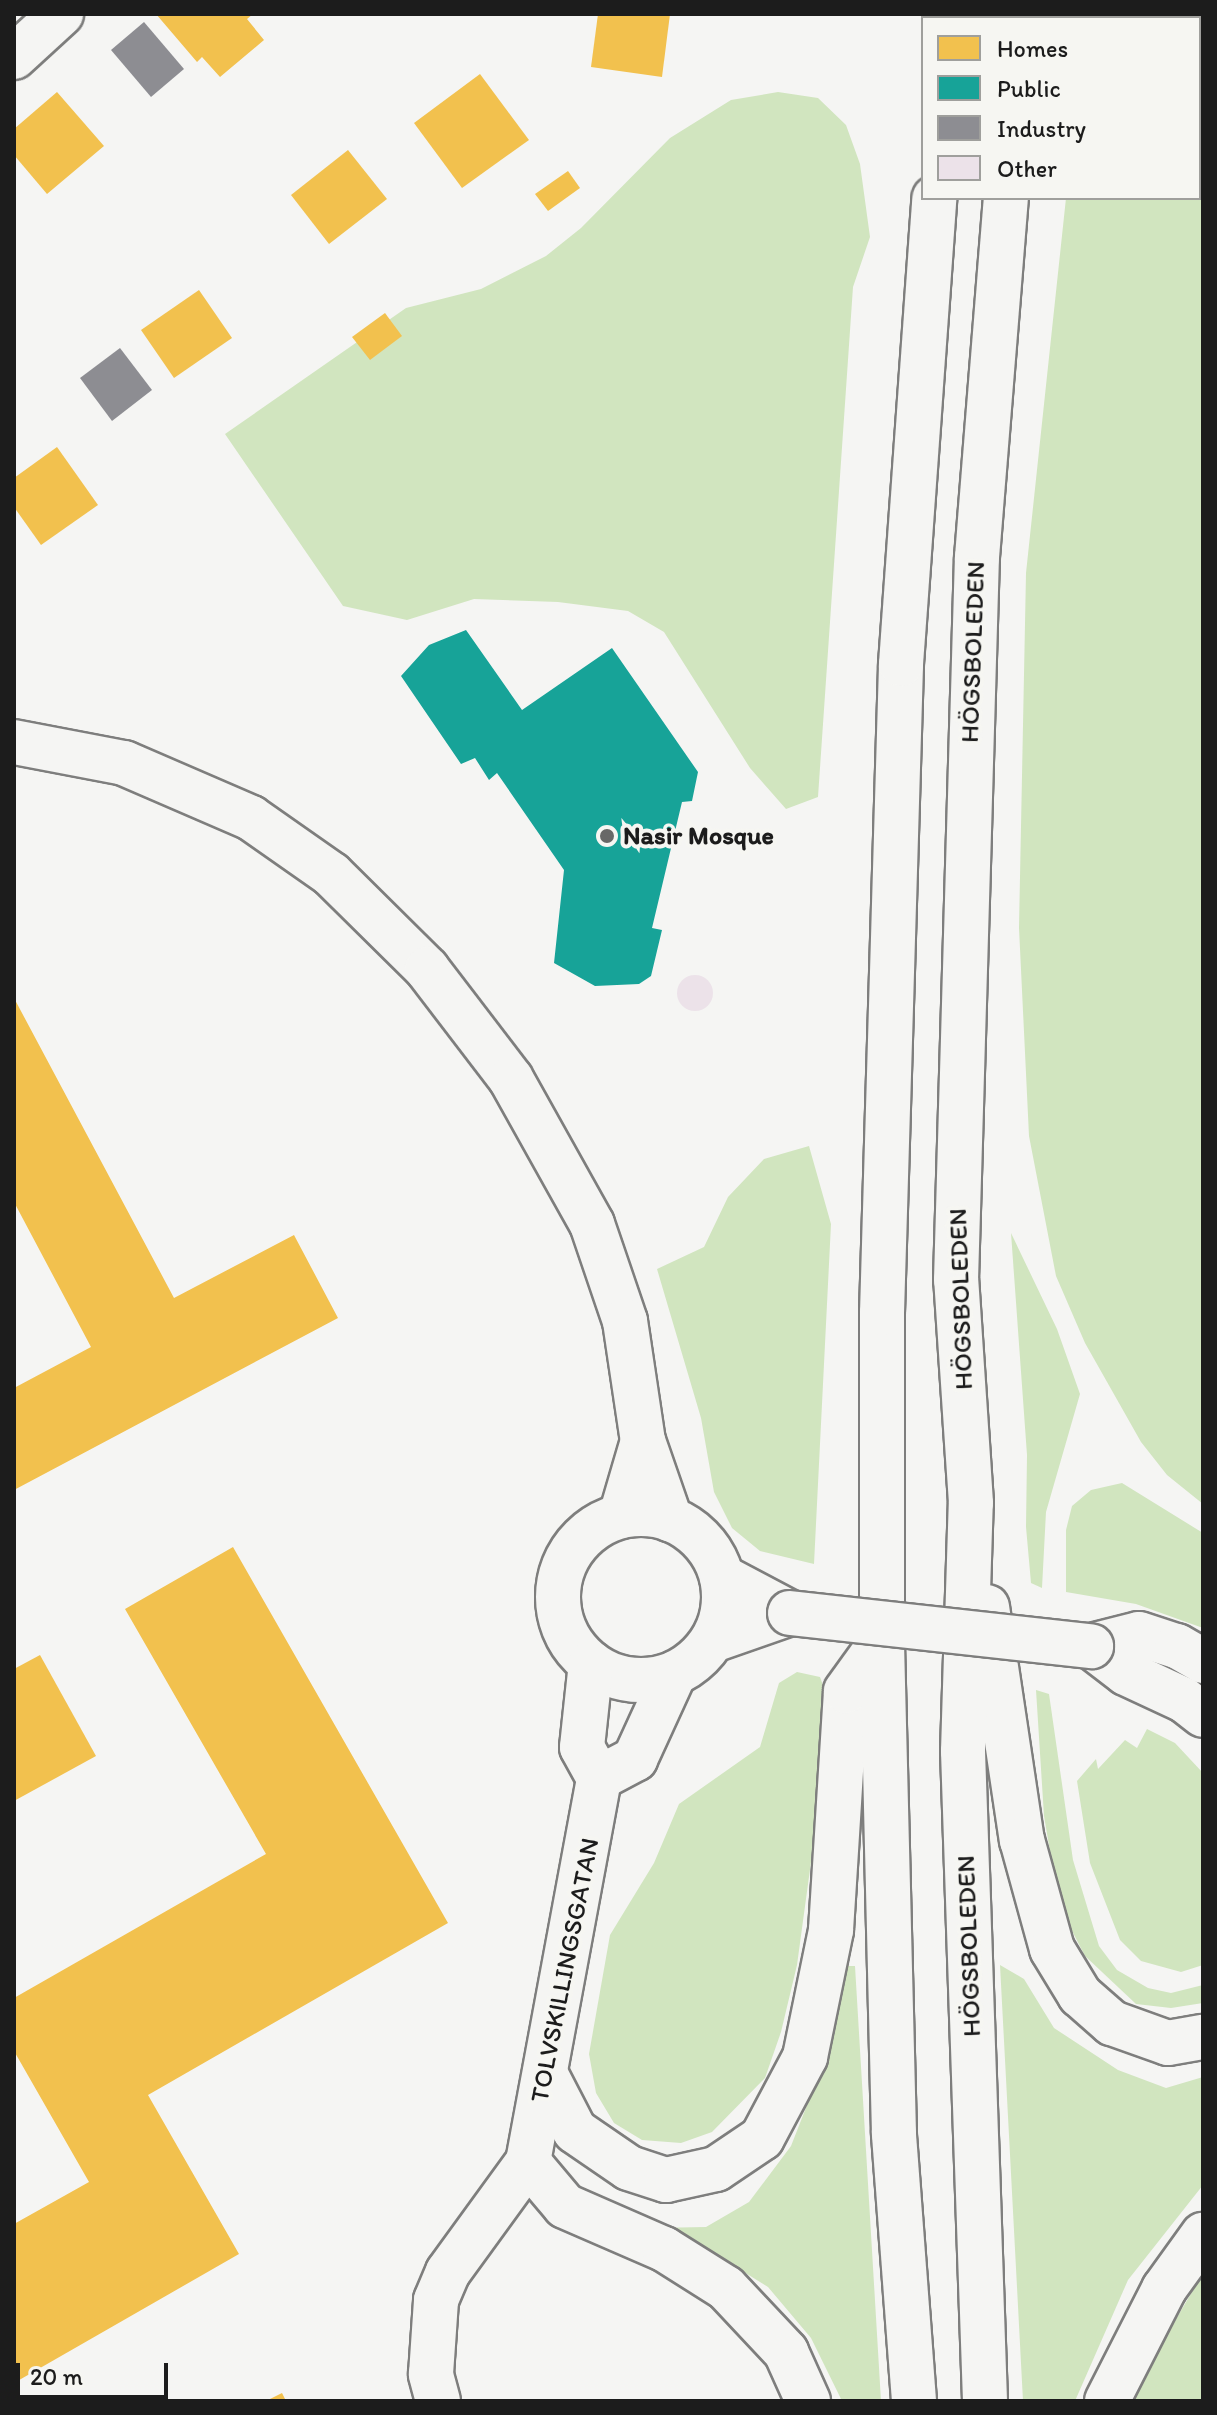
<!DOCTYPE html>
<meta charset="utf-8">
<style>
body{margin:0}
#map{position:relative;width:1217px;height:2415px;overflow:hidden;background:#f5f5f3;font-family:Itim,sans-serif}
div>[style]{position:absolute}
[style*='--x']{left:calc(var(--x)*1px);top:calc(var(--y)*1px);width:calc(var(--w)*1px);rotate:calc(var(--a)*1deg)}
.green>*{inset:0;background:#d1e5bf}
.homes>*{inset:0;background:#f2c14e}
.public>*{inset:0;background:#17a398}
.industry>*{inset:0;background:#8d8d92}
.building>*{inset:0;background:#ece2e9}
.round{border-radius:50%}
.roads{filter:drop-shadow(2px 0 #7e7e7d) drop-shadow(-2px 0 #7e7e7d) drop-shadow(0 2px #7e7e7d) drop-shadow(0 -2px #7e7e7d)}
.minor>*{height:44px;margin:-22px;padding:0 22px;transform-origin:22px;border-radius:22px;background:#f5f5f3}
.minor>.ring{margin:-22px;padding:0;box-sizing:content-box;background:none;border:44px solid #f5f5f3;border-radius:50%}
.tertiary>*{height:44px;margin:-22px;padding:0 22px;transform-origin:22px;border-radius:22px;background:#f5f5f3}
.secondary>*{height:44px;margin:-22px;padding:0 22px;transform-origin:22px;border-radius:22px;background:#f5f5f3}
.bridges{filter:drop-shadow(2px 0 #7e7e7d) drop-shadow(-2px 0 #7e7e7d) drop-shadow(0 2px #7e7e7d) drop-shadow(0 -2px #7e7e7d)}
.secondary-bridge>*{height:44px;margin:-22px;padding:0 22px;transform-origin:22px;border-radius:22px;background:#f5f5f3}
.dots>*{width:22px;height:22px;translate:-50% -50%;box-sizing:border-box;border:4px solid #f6f6f2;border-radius:50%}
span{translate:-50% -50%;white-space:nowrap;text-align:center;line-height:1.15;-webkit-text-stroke:8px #f6f6f2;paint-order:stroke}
.street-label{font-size:26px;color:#1c1c1c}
.poi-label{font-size:26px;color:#1c1c1c;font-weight:700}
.left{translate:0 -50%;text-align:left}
.frame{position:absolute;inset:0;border:16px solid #1c1c1c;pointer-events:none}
.legend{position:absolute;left:921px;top:16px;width:280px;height:184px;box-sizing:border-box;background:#f6f6f2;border:2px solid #9f9f9c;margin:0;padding:10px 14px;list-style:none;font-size:24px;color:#1c1c1c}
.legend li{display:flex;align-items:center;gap:16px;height:40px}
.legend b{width:40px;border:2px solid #9f9f9c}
.scale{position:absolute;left:16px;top:2363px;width:152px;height:36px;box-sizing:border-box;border:4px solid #1c1c1c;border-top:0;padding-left:10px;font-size:24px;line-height:28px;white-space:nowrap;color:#1c1c1c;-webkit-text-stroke:6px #f6f6f2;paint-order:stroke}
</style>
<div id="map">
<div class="green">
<i style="clip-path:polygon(1097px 14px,1203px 14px,1203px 1504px,1167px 1475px,1141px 1442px,1085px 1343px,1056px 1276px,1029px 1136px,1019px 928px,1026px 573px,1066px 198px,1199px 198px,1199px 18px,1096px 18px)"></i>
<i style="clip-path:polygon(778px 92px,818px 98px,846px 125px,860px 164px,870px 237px,853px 287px,818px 797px,786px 809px,750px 768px,664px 632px,628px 611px,558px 602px,474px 599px,407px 620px,343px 606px,225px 434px,406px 308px,481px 289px,546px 256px,581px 228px,670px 138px,731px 100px)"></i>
<i style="clip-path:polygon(809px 1146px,831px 1224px,814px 1564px,760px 1551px,732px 1528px,714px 1492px,701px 1418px,657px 1269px,704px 1247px,728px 1197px,764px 1159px)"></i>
<i style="clip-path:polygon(1011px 1233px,1057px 1329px,1080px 1394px,1046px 1512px,1042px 1588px,1031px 1583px,1026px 1527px,1027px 1455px)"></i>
<i style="clip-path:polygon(1122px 1483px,1203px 1533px,1203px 1628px,1136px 1604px,1066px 1592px,1066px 1530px,1072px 1506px,1091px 1490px)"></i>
<i style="clip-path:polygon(797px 1672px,820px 1677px,824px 1688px,814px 1840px,797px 1965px,781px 2032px,765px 2078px,712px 2132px,681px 2143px,642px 2140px,614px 2123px,596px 2093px,589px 2054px,610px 1935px,654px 1863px,679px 1804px,760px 1747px,779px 1683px)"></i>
<i style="clip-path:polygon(1036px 1690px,1049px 1694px,1073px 1860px,1099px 1946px,1117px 1970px,1148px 1988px,1171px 1993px,1203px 1985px,1203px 2003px,1171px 2008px,1136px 2004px,1085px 1956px,1068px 1923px,1053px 1869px,1044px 1816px)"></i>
<i style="clip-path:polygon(1147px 1729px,1175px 1743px,1203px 1773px,1203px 1965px,1181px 1972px,1141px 1961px,1120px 1940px,1090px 1863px,1077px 1781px,1096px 1759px,1098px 1769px,1125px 1740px,1137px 1748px)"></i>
<i style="clip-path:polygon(1000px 1965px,1024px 1979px,1054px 2028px,1118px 2070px,1166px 2088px,1203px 2077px,1203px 2185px,1128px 2280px,1075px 2401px,1023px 2401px)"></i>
<i style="clip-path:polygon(841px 1966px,855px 1966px,881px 2401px,842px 2401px,811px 2338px,768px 2287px,707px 2249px,652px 2228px,706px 2227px,749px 2202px,791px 2146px,820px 2072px)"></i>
<i style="clip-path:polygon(1203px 2273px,1203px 2401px,1131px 2401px,1141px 2379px)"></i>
</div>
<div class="homes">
<i style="clip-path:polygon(156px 14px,253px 14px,247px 19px,264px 40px,220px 77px,202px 57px,197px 62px)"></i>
<i style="clip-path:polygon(598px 14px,670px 14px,662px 77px,591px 67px)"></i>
<i style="clip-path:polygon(480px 74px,529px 140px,462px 188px,414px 123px)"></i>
<i style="clip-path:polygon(57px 92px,104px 146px,47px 194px,14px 155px,14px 129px)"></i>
<i style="clip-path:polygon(348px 150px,387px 199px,329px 244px,291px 195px)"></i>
<i style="clip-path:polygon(568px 171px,580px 188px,548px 211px,535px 194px)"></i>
<i style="clip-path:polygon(199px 290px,232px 338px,174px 378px,141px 330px)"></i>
<i style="clip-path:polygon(385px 313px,402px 336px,370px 360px,352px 337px)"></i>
<i style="clip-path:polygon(57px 447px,98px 505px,41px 545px,14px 507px,14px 478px)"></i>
<i style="clip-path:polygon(14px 998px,174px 1298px,294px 1235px,338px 1318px,14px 1490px,14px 1388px,91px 1347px,14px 1202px)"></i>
<i style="clip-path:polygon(233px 1547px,448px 1923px,148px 2095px,239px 2254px,14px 2383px,14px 2224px,89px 2182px,14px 2051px,14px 1998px,266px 1854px,125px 1609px)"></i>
<i style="clip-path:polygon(40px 1655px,96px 1756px,14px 1801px,14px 1669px)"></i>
<i style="clip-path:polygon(282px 2393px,286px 2401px,266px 2401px)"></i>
</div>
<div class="public">
<i style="clip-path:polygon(466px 630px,522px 710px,612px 648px,698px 772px,692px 801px,682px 802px,652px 928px,662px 930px,651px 976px,639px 984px,595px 986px,554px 963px,564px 870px,497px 773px,489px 780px,475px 758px,461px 764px,401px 676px,429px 645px)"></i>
</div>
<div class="industry">
<i style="clip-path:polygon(144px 22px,184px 69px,151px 97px,111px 50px)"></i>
<i style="clip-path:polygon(120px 348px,152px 390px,112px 421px,80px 378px)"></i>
</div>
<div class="building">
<i class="round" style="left:677px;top:975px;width:36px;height:36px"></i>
</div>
<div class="roads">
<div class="minor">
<i style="--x:14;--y:57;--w:64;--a:-42.5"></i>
<i class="ring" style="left:558px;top:1514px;width:122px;height:122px"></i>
<i style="--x:599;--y:1778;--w:41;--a:-27.8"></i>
<i style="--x:635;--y:1759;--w:94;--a:-65.4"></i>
<i style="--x:438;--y:2401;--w:28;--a:-105"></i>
<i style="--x:431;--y:2374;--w:74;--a:-86.1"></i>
<i style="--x:436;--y:2300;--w:30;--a:-67"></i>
<i style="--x:448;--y:2272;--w:136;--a:-54"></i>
<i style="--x:528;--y:2162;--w:391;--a:-79.5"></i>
<i style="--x:599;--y:1778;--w:35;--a:-119"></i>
<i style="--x:582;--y:1747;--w:84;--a:-83.9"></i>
</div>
<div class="tertiary">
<i style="--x:14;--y:742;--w:112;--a:10.8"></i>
<i style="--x:124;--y:763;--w:138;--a:23.4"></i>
<i style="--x:251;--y:818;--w:98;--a:35"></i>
<i style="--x:331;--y:874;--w:135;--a:44.7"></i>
<i style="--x:427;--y:969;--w:138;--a:52.6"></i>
<i style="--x:511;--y:1079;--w:166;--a:60.8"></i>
<i style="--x:592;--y:1224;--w:102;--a:71.2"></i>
<i style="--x:625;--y:1321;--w:121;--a:81.5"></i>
<i style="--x:643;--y:1441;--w:83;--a:70.9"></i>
<i style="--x:621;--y:1516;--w:78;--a:-73.7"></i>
</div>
<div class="secondary">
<i style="--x:959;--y:18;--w:4;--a:-76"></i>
<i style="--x:1040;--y:18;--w:4;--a:-76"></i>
<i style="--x:722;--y:1577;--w:77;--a:27.9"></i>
<i style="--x:987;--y:1607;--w:236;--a:81.5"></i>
<i style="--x:1022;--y:1840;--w:113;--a:74.6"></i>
<i style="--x:1052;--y:1949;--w:54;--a:58.7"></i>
<i style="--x:1080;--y:1995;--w:43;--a:41.2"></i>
<i style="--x:1112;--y:2023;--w:59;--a:19.7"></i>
<i style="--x:1168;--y:2043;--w:36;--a:-10"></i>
<i style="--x:713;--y:1640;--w:82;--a:-19.3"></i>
<i style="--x:1091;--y:1646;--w:44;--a:37.6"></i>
<i style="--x:1126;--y:1673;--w:64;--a:25"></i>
<i style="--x:1184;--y:1700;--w:24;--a:38"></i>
<i style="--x:1091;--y:1646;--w:49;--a:-14"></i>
<i style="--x:1139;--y:1634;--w:40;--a:18"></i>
<i style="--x:1177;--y:1646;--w:30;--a:30"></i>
<i style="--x:545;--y:2073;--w:65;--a:62.7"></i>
<i style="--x:575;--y:2131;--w:65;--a:34.4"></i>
<i style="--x:629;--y:2168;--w:39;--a:18"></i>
<i style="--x:666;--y:2180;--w:51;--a:-12.4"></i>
<i style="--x:716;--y:2169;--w:55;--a:-34"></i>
<i style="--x:762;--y:2138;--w:92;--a:-62"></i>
<i style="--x:805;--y:2057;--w:130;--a:-78.4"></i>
<i style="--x:831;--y:1930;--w:239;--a:-86.4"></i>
<i style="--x:846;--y:1691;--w:62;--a:-54.2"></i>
<i style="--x:528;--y:2162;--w:57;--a:49.9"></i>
<i style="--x:565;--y:2206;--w:108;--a:23.5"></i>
<i style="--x:664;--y:2249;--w:73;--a:32.2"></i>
<i style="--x:726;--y:2288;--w:88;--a:46.8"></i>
<i style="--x:786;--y:2352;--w:54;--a:65.8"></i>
<i style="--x:914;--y:2401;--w:268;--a:-94.3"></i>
<i style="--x:894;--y:2134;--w:493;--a:-91.4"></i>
<i style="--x:882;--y:1641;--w:328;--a:-90"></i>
<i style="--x:882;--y:1313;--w:649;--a:-88.32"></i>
<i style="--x:901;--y:664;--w:467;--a:-85.9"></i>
<i style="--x:985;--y:2401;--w:650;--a:-91.94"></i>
<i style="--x:963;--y:1751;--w:248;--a:-88.2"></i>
<i style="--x:971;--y:1503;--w:224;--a:-93.8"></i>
<i style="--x:956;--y:1280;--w:723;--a:-88.34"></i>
<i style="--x:977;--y:557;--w:360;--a:-85.4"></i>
<i style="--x:1107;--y:2401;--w:126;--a:-63"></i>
<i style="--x:1164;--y:2289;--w:67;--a:-54.2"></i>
</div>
</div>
<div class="bridges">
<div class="secondary-bridge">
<i style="--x:790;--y:1613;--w:303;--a:6.3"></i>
</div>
</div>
<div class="dots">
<i style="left:607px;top:836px;background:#686867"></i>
</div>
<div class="street-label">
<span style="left:973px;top:652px;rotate:-88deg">HÖGSBOLEDEN</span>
<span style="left:961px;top:1299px;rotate:-92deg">HÖGSBOLEDEN</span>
<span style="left:969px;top:1946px;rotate:-92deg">HÖGSBOLEDEN</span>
<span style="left:565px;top:1970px;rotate:-79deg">TOLVSKILLINGSGATAN</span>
</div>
<div class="poi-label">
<span class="left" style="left:623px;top:836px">Nasir Mosque</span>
</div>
<div class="frame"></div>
<ul class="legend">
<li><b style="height:22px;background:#f2c14e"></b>Homes</li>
<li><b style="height:22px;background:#17a398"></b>Public</li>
<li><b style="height:22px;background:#8d8d92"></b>Industry</li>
<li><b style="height:22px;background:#ece2e9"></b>Other</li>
</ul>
<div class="scale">20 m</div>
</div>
